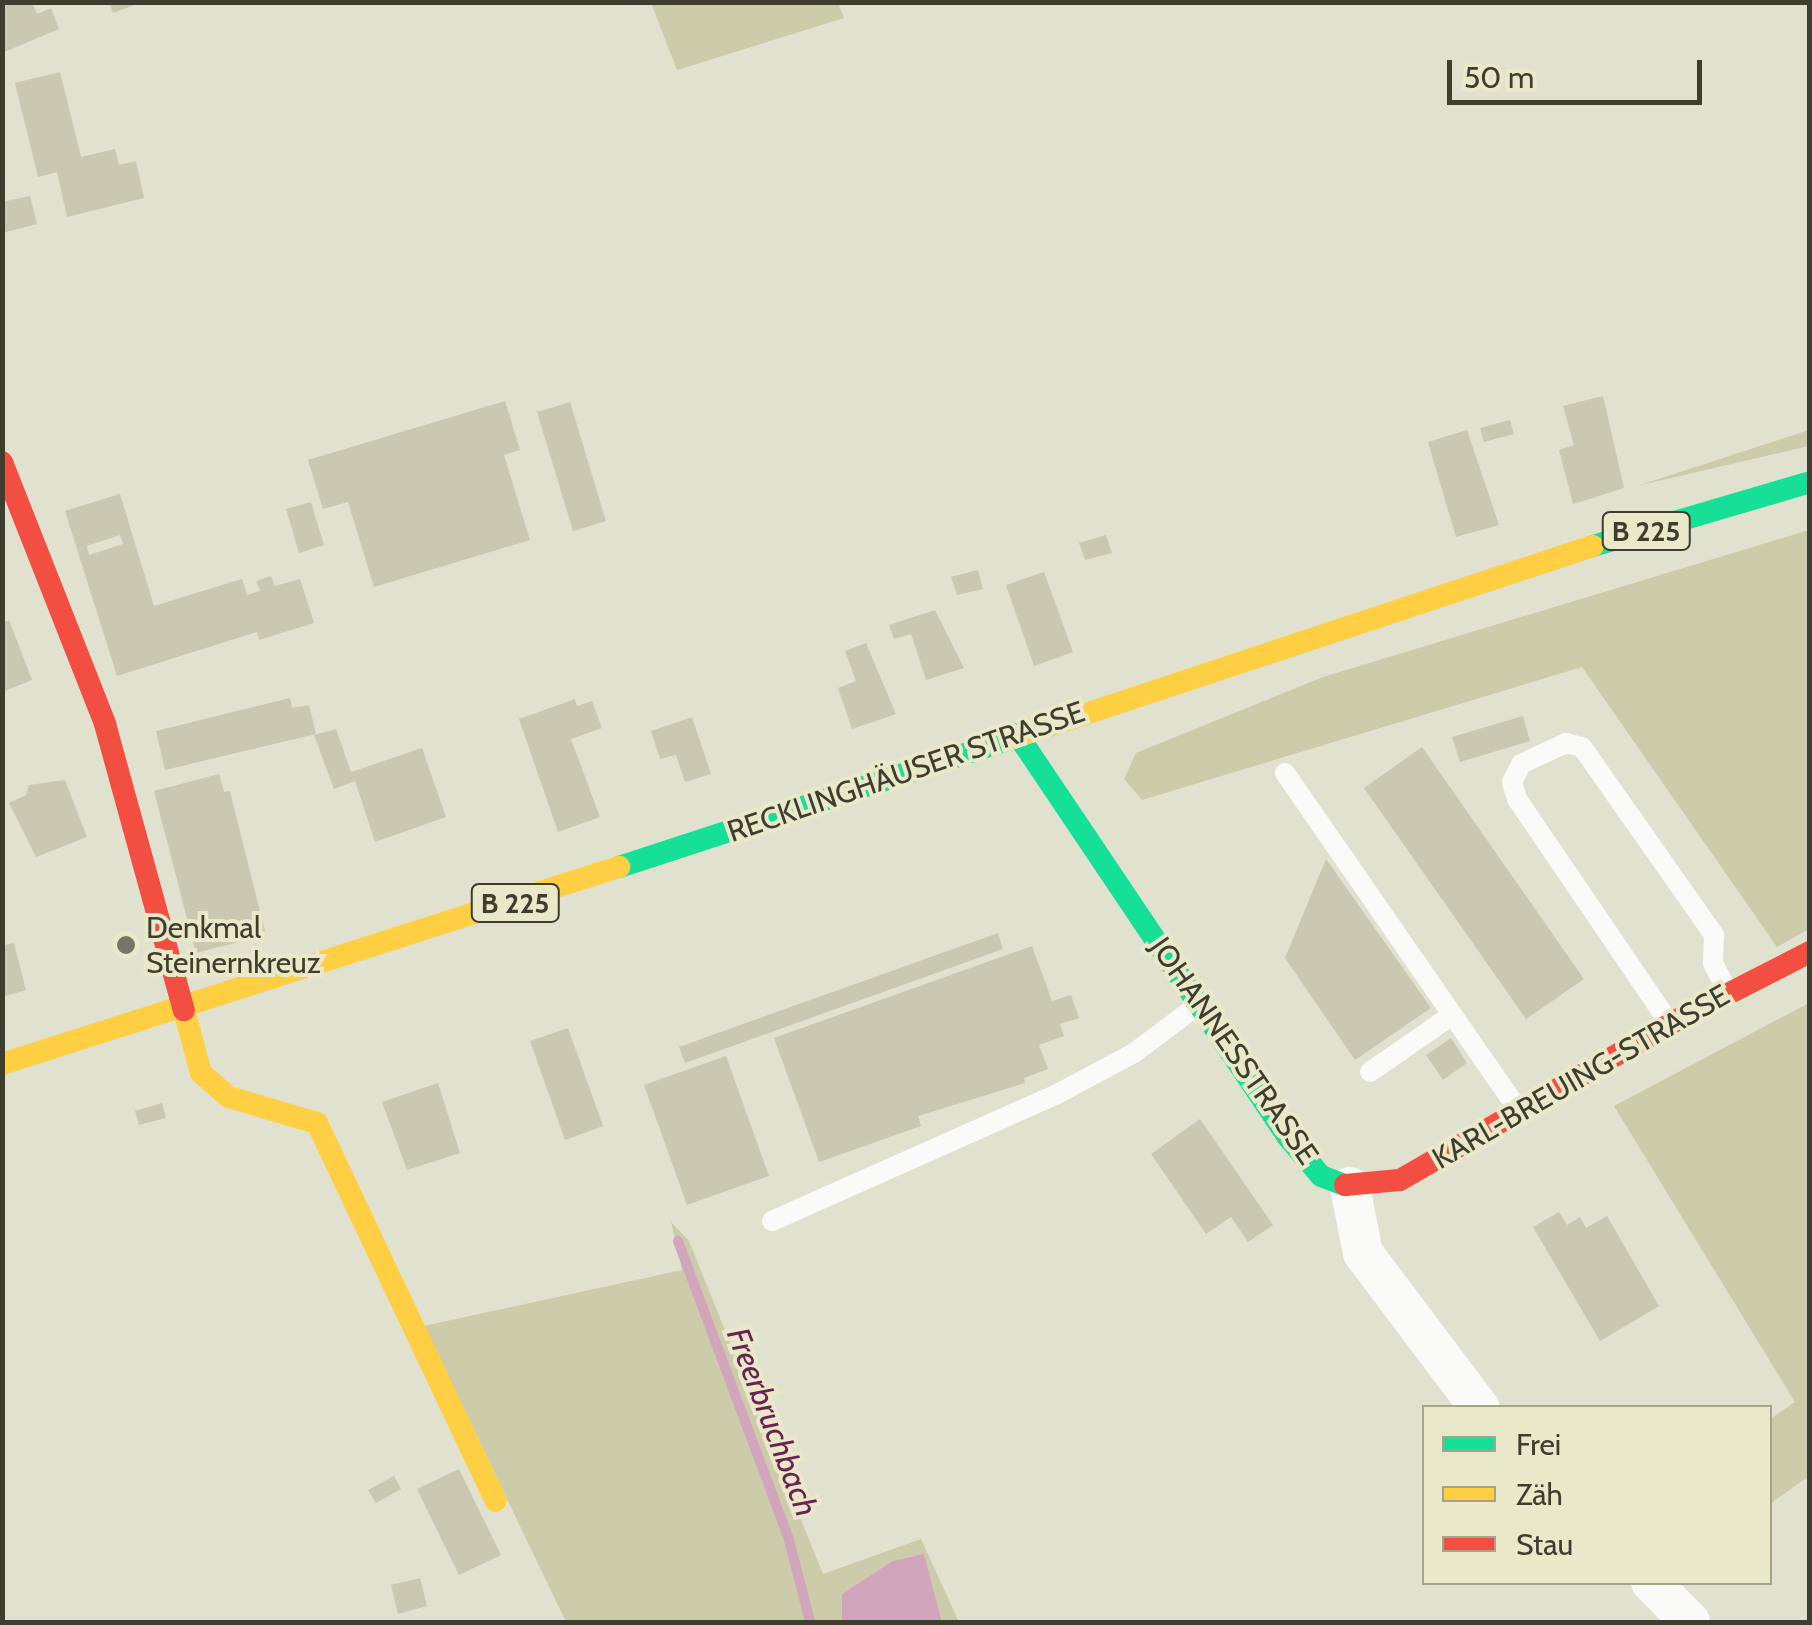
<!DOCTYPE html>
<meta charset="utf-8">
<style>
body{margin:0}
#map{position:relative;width:1812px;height:1625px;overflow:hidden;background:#e1e1d0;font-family:Cabin,sans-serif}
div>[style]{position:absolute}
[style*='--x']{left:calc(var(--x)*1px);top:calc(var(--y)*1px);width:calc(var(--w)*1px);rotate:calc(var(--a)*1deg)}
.green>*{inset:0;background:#cccbaa}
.water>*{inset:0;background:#d1a6bc}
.stream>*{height:10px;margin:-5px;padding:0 5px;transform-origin:5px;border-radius:5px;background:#d1a6bc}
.building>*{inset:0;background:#c8c8b3}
.lane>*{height:20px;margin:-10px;padding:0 10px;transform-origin:10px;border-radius:10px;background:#fafaf8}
.street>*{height:40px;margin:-20px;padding:0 20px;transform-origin:20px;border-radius:20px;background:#fafaf8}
.fast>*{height:22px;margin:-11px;padding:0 11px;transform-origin:11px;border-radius:11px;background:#16e098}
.slow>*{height:22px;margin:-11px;padding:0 11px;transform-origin:11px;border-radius:11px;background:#ffcf43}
.jam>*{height:22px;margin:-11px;padding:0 11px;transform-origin:11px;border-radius:11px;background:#f24e42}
.dots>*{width:28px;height:28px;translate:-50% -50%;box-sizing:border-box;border:5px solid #e9e8c8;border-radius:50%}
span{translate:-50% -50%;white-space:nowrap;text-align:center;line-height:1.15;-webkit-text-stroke:8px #e9e8c8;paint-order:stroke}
.shield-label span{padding:2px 8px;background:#e9e8c8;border:2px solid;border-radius:8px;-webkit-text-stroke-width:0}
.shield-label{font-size:28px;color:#3d3d30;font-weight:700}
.street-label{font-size:30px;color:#3d3d30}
.poi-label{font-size:30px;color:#3d3d30}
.left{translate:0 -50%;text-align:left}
.water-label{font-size:32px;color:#692254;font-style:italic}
.frame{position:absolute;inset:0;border:5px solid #3d3d30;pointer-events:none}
.legend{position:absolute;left:1422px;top:1405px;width:350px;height:180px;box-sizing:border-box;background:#e9e8c8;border:2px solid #a4a48b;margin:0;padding:12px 18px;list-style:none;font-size:30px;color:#3d3d30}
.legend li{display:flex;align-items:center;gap:20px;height:50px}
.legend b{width:50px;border:2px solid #a4a48b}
.scale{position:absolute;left:1447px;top:60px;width:255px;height:45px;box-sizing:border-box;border:5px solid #3d3d30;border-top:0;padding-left:12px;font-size:30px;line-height:35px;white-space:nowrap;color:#3d3d30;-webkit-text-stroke:8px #e9e8c8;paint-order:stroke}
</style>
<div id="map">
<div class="green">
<i style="clip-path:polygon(651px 3px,838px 3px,844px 18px,677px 70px)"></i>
<i style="clip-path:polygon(1809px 430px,1809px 446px,1637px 486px)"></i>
<i style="clip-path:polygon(1809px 530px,1809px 929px,1777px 947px,1582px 667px,1142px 800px,1124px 779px,1136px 753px,1323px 677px)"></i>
<i style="clip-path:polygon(1809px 1003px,1809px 1476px,1770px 1504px,1770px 1419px,1795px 1402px,1614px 1106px)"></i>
<i style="clip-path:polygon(671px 1222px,689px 1241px,823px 1574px,921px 1539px,959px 1622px,942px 1622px,924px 1555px,843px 1594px,842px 1622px,566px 1622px,424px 1326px,682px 1270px)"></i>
</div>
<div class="water">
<i style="clip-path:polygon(924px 1554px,942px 1622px,842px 1622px,842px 1594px,893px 1561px)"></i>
</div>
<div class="stream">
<i style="--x:678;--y:1241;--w:319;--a:69.6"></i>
<i style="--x:789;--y:1540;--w:85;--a:75.6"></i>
</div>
<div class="building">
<i style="clip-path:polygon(2px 2px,32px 2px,37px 14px,51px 8px,59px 29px,2px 53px)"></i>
<i style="clip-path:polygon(109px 2px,140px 2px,140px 3px,113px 13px)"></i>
<i style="clip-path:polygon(60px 72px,81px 157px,115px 149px,119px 165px,136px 161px,144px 198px,67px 217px,57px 172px,38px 177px,15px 83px)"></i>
<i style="clip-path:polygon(30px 196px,37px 224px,2px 233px,2px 202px)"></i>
<i style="clip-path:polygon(1603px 396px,1624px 488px,1573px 504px,1559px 450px,1574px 445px,1563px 406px)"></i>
<i style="clip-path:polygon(505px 401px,520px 450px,504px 455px,530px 540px,374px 587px,348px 502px,323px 509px,308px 460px)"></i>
<i style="clip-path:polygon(570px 402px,606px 521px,573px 531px,537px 412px)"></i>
<i style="clip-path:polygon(1510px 420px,1514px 434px,1484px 442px,1480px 428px)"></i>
<i style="clip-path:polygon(1467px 430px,1499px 525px,1456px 537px,1428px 442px)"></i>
<i style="clip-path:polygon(evenodd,120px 494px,154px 606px,242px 579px,247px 595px,260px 591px,256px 581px,271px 576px,275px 586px,300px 579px,314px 623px,259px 640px,257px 632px,117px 676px,65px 511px,120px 494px,120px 535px,123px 544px,89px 555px,87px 546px,120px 535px)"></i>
<i style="clip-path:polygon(311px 502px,324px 545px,299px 553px,286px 509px)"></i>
<i style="clip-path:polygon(1106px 535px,1112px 553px,1085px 560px,1079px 543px)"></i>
<i style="clip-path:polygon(978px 570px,983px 589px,957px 595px,951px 577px)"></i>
<i style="clip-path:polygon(1044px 572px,1073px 652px,1034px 666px,1006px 585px)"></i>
<i style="clip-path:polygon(935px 610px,964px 668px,926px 680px,911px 634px,894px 639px,889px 625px)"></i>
<i style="clip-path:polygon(9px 620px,32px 680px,2px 692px,2px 623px)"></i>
<i style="clip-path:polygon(866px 643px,896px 714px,852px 729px,838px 688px,856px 681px,845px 651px)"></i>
<i style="clip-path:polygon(290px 698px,292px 708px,309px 705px,316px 734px,165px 770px,156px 731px)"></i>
<i style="clip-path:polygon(575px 699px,577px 706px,592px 701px,602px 728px,571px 739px,600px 817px,558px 832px,519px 719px)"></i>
<i style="clip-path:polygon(1523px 716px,1530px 741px,1460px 762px,1452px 737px)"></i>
<i style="clip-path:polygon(692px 717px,711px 774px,685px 782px,676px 755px,660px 759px,651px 731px)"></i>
<i style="clip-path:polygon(336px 729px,351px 772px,422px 748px,446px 817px,375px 842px,355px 781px,334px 789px,314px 735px)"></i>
<i style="clip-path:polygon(1422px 747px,1584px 979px,1526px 1019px,1364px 788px)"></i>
<i style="clip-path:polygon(219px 774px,224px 792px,230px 791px,266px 935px,196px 953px,154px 791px)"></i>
<i style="clip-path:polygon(65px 780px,87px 837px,36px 857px,9px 803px,26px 795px,29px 785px)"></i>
<i style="clip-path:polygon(1326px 859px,1431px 1008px,1355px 1060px,1285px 958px)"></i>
<i style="clip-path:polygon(998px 933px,1003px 949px,685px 1063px,679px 1047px)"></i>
<i style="clip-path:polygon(14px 943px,26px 990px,2px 997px,2px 946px)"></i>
<i style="clip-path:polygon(1032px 946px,1052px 1001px,1071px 995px,1079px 1018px,1060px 1024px,1064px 1036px,1039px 1045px,1048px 1069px,1024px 1078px,1025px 1083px,918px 1116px,921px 1126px,819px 1162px,774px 1038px)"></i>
<i style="clip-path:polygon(568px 1028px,603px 1126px,565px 1140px,530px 1041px)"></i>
<i style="clip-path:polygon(1451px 1038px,1467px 1063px,1443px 1080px,1426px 1055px)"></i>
<i style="clip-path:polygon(726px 1056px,769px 1176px,687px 1205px,644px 1085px)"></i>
<i style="clip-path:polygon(438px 1083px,460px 1153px,407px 1170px,382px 1102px)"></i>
<i style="clip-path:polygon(162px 1103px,166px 1118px,139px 1125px,135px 1111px)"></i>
<i style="clip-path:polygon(1200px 1119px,1273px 1225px,1248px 1242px,1231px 1217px,1206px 1234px,1151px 1154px)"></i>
<i style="clip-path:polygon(1559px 1212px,1567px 1225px,1580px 1217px,1586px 1228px,1607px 1216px,1659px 1306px,1600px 1341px,1533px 1227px)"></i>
<i style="clip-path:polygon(459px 1469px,501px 1555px,459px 1575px,417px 1489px)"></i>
<i style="clip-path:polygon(394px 1476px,401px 1489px,376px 1503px,368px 1490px)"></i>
<i style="clip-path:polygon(420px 1578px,427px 1606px,398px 1614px,391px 1585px)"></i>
</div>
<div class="lane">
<i style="--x:1285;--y:773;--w:410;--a:55.3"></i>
<i style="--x:1670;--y:1024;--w:272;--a:-124.2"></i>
<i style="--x:1517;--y:799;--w:18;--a:-106"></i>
<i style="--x:1512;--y:782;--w:20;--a:-63"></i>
<i style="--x:1521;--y:764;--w:50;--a:-25"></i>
<i style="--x:1566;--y:743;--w:16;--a:14"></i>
<i style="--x:1582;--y:747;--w:230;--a:54.9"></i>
<i style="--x:1714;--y:935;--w:28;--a:92"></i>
<i style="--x:1713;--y:963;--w:30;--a:63"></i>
<i style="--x:1370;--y:1072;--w:100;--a:-34.8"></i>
<i style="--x:772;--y:1221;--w:314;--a:-24"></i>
<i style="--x:1059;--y:1093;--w:85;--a:-28.1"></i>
<i style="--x:1134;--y:1053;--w:80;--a:-36.9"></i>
</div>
<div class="street">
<i style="--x:1350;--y:1187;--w:67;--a:78.9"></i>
<i style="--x:1363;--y:1253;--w:194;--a:53"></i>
<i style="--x:1651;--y:1582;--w:56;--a:45.7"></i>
</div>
<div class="fast">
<i style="--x:1593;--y:546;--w:226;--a:-16.4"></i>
<i style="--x:1017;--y:734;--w:484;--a:56.1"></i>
<i style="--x:1287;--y:1136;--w:52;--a:49.6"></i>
<i style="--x:1321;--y:1176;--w:26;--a:21"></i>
<i style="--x:619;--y:867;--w:411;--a:-18.1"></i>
</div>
<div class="slow">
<i style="--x:1010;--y:739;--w:614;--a:-18.32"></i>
<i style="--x:184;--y:1010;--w:65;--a:74.9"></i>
<i style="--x:201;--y:1073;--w:37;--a:41"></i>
<i style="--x:229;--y:1097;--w:92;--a:16.5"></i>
<i style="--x:317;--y:1123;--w:418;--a:64.7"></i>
<i style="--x:2;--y:1064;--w:648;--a:-17.71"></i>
</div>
<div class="jam">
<i style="--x:2;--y:462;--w:282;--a:68.5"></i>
<i style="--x:105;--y:724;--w:297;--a:74.6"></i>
<i style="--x:1345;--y:1185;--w:55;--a:-5.2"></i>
<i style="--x:1400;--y:1180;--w:320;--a:-30"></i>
<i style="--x:1677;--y:1020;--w:149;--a:-27.1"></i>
</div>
<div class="dots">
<i style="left:126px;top:945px;background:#767668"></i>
</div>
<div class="shield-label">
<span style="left:1646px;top:531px">B 225</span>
<span style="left:515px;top:903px">B 225</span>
</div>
<div class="street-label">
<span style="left:906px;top:772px;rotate:-19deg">RECKLINGHÄUSER STRASSE</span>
<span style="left:1234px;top:1051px;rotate:55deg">JOHANNESSTRASSE</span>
<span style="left:1581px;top:1077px;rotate:-30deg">KARL-BREUING-STRASSE</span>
</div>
<div class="poi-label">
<span class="left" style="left:146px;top:945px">Denkmal<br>Steinernkreuz</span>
</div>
<div class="water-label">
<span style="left:772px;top:1422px;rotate:69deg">Freerbruchbach</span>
</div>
<div class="frame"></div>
<ul class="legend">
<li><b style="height:12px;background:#16e098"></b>Frei</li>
<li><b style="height:12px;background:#ffcf43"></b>Zäh</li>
<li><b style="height:12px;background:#f24e42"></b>Stau</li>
</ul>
<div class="scale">50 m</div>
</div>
